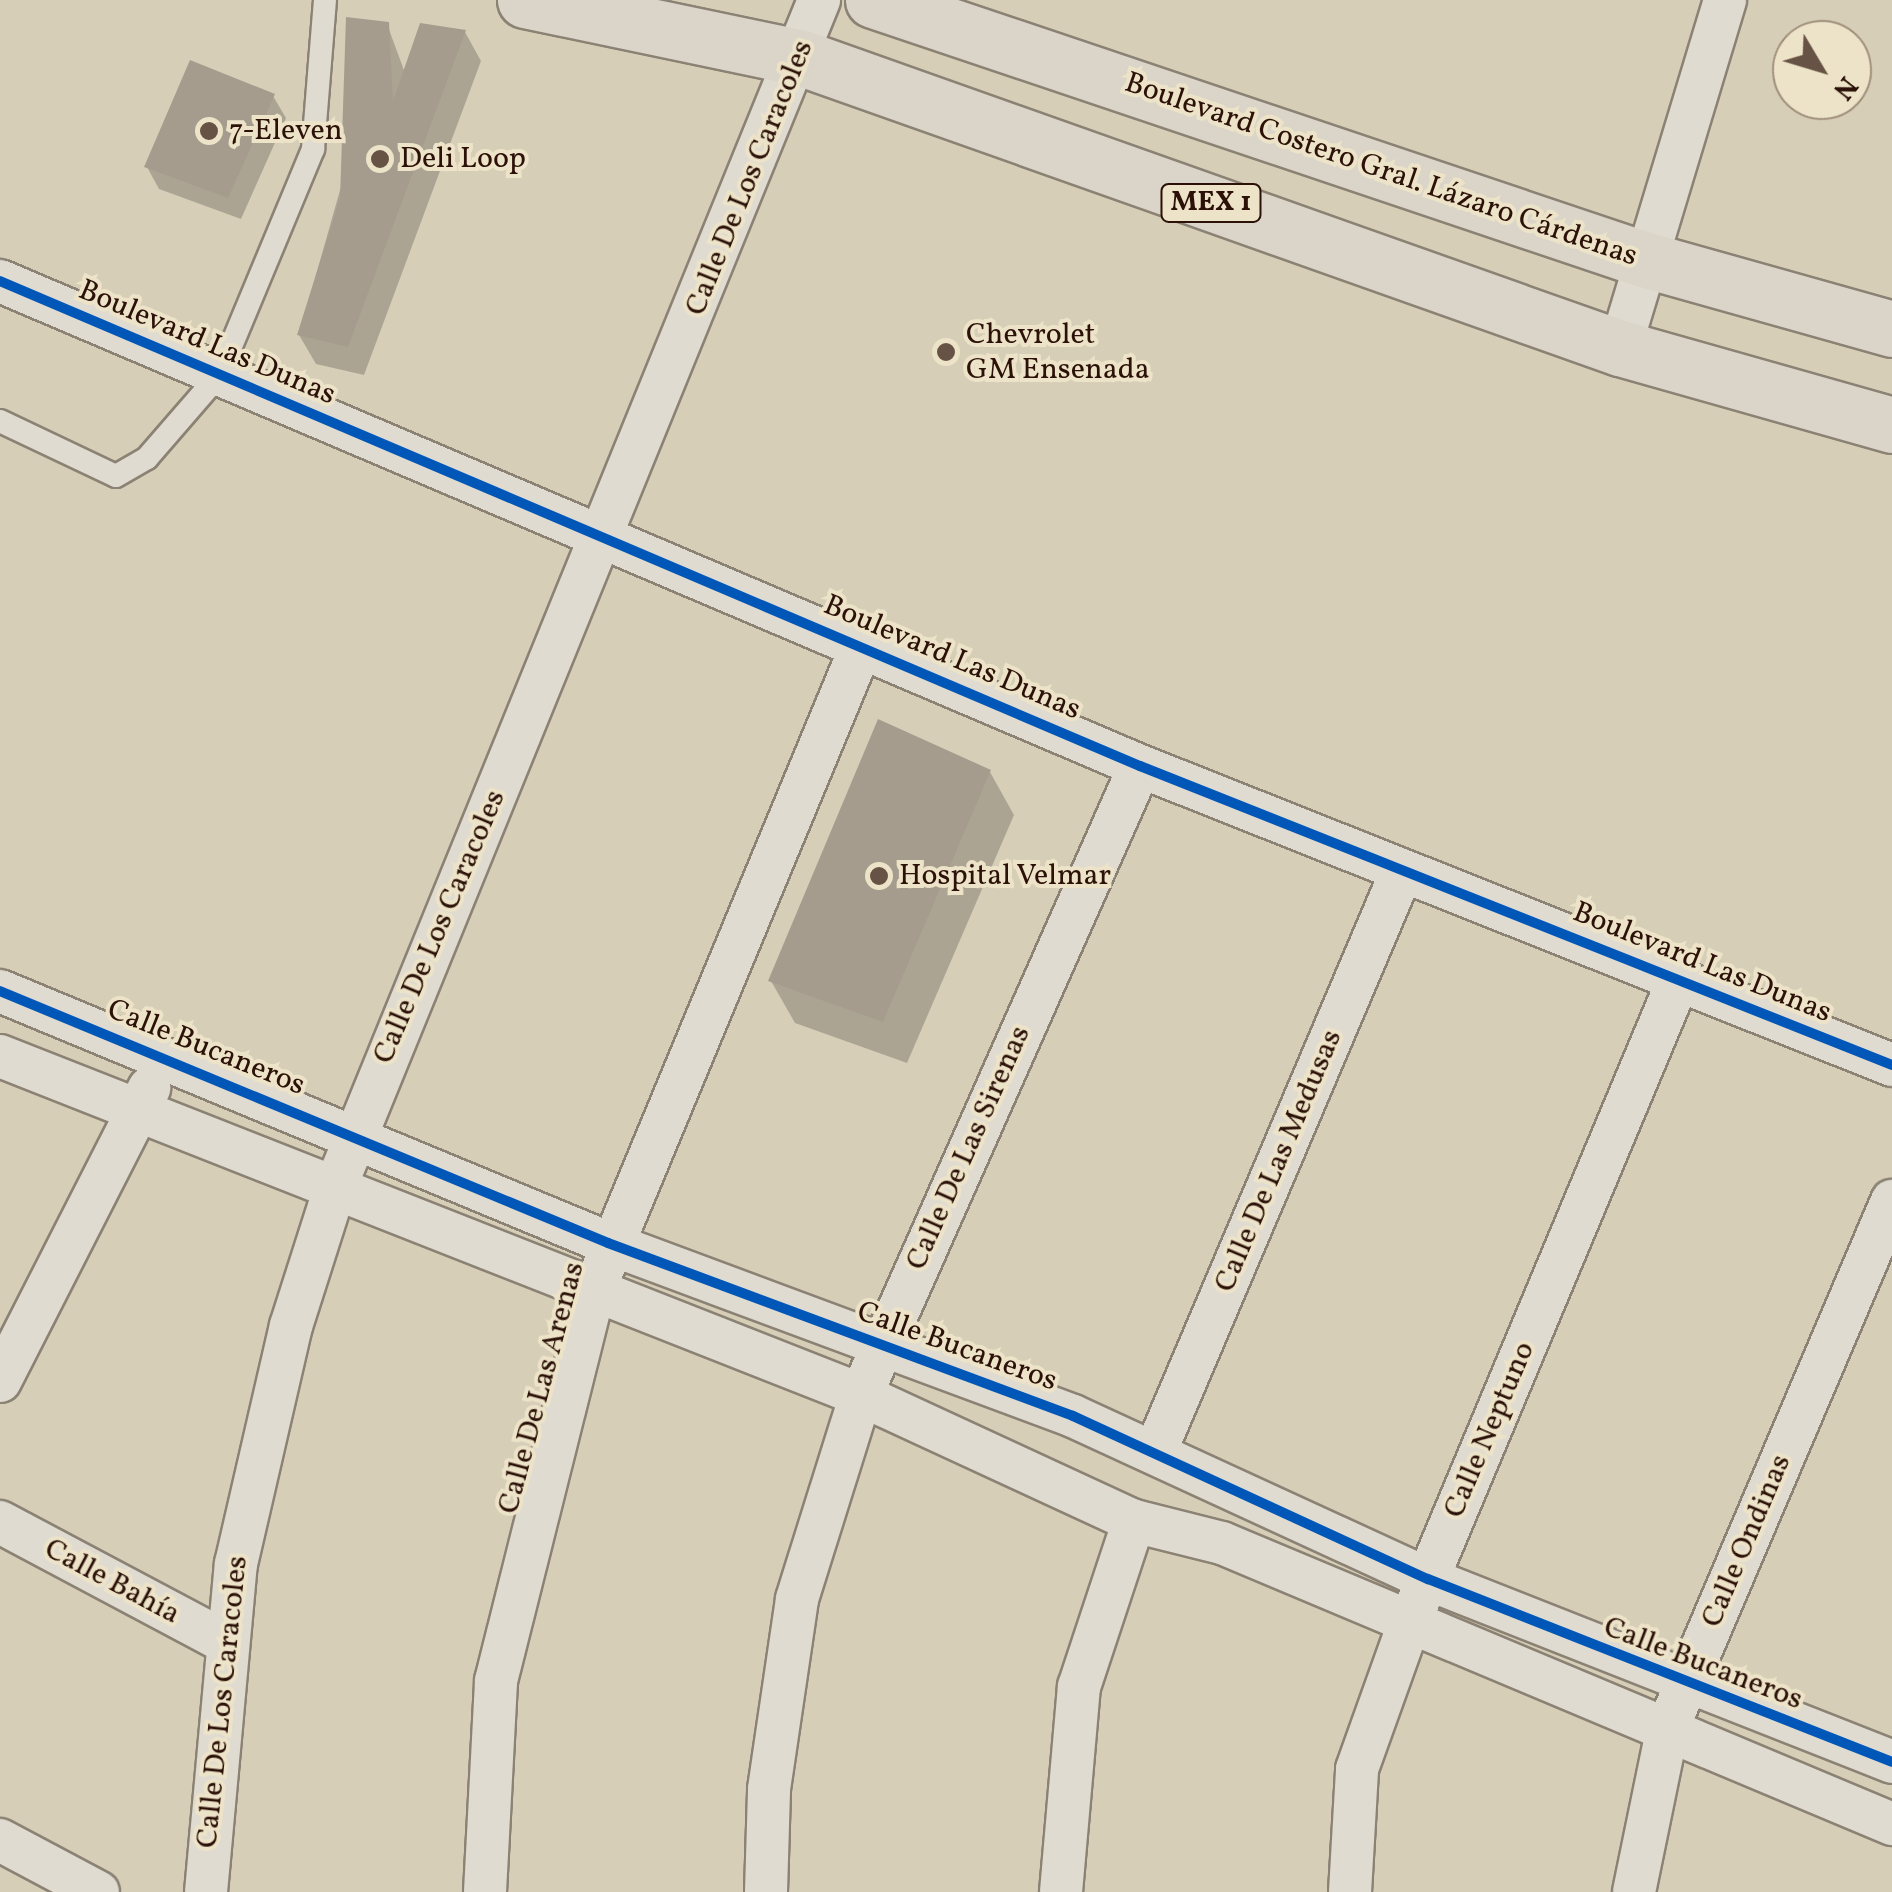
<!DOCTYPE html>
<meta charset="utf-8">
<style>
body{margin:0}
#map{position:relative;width:1892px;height:1892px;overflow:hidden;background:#d7ceb8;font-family:Vollkorn,serif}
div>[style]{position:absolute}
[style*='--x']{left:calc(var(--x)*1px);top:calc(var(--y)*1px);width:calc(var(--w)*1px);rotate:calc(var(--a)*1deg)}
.shadow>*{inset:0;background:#0003}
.building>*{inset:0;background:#a59c8e}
.roads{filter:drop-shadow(2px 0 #8b8274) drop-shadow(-2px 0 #8b8274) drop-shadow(0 2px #8b8274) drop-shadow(0 -2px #8b8274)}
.lane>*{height:22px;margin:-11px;padding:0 11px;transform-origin:11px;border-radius:11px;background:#e0dbd0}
.street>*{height:42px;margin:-21px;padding:0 21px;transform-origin:21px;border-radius:21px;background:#e0dbd0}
.highway>*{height:55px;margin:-27.5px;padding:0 27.5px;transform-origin:27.5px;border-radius:27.5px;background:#dad5c8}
.cycleway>*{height:10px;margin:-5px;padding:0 5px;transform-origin:5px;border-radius:5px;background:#0057b8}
.dots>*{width:28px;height:28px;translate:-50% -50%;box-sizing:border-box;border:5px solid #ede3c8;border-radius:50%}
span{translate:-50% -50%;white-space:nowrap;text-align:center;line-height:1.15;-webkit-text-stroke:8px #ede3c8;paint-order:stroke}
.shield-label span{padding:2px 8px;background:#ede3c8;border:2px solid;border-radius:8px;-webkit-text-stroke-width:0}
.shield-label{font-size:28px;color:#2b1107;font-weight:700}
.poi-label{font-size:30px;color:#2b1107}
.left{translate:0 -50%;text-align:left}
.street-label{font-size:30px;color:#2b1107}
.north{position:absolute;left:1772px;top:20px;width:100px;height:100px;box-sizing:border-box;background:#ede3c8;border:2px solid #9f8f7b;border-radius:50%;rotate:128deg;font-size:28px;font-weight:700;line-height:40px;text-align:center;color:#2b1107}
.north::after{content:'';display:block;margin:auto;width:35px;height:45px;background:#675345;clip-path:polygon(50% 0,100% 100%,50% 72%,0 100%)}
</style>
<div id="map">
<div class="shadow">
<i style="clip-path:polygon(387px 24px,405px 73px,465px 32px,481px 61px,364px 375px,316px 364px,299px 335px)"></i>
<i style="clip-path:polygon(273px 96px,286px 118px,241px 219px,159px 189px,147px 167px)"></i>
<i style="clip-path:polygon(990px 772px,1014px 815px,907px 1063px,795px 1023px,771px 981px)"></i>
</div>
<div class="building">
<i style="clip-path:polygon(346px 17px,389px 22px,393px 101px,420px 23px,466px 30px,348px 347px,297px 335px,340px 198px)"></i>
<i style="clip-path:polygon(190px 60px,275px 94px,228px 198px,144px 167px)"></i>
<i style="clip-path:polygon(878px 719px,991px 770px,883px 1022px,768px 981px)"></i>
</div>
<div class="roads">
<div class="lane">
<i style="--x:0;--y:421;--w:128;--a:25.4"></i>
<i style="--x:116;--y:476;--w:36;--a:-30"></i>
<i style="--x:147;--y:458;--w:110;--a:-49.1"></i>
<i style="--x:219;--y:375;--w:245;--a:-67.4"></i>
<i style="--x:313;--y:149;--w:149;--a:-85.4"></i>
</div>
<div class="street">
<i style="--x:0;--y:281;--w:1239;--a:23.05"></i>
<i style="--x:1140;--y:766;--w:809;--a:21.68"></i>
<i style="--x:1620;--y:348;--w:363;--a:-73.2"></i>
<i style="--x:0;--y:991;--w:658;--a:22.51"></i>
<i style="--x:608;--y:1243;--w:496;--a:20.4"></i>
<i style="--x:1073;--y:1416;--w:391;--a:24.7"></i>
<i style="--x:1428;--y:1579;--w:499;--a:21.5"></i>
<i style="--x:0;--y:1056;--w:925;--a:21.49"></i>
<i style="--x:861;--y:1395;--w:301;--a:24.8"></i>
<i style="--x:1134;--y:1521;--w:91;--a:14"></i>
<i style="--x:1222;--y:1543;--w:727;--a:22.75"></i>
<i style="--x:0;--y:1381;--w:329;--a:-63"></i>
<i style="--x:1156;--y:1450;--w:629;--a:-66.98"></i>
<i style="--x:0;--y:1522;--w:254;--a:28"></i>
<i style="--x:0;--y:1840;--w:111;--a:28"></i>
<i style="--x:206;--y:1892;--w:329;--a:-84.8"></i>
<i style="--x:236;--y:1564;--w:244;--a:-77"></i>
<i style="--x:291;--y:1326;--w:145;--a:-72.3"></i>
<i style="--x:335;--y:1188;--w:1283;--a:-67.83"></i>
<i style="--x:485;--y:1892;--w:211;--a:-87"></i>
<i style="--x:496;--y:1681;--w:405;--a:-75.9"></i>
<i style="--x:595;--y:1288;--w:696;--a:-67.45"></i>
<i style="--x:766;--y:1892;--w:103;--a:-88.3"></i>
<i style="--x:769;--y:1789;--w:192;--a:-81.6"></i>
<i style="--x:797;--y:1599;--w:214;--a:-72.6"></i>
<i style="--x:861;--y:1395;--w:688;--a:-66.08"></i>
<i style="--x:1061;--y:1892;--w:206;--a:-85"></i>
<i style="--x:1079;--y:1687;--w:175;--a:-71.7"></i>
<i style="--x:1350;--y:1892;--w:123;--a:-86.7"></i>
<i style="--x:1357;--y:1769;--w:157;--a:-70.3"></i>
<i style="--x:1410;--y:1621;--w:694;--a:-67.28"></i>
<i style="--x:1634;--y:1892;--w:168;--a:-78.4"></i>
<i style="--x:1668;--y:1727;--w:572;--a:-66.93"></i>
</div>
<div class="highway">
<i style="--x:525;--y:0;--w:280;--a:11.8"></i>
<i style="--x:799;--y:57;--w:871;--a:19.52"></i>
<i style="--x:1620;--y:348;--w:283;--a:15.8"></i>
<i style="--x:873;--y:0;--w:812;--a:18.59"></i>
<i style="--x:1643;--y:259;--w:259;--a:15.7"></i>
</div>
</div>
<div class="cycleway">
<i style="--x:0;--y:281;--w:1239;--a:23.05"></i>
<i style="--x:1140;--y:766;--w:809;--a:21.68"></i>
<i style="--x:0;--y:991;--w:658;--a:22.51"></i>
<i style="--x:608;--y:1243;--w:496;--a:20.4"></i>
<i style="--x:1073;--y:1416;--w:391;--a:24.7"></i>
<i style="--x:1428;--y:1579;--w:499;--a:21.5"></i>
</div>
<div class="dots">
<i style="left:209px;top:131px;background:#675345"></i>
<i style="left:380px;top:159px;background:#675345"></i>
<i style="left:946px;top:352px;background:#675345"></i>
<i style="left:879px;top:876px;background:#675345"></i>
</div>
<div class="shield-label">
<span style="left:1211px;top:203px">MEX 1</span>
</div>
<div class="poi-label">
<span class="left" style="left:229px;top:131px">7-Eleven</span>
<span class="left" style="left:400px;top:159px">Deli Loop</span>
<span class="left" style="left:966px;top:352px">Chevrolet<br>GM Ensenada</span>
<span class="left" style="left:899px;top:876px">Hospital Velmar</span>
</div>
<div class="street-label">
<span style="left:1381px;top:170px;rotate:19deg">Boulevard Costero Gral. Lázaro Cárdenas</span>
<span style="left:750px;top:178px;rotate:-68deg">Calle De Los Caracoles</span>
<span style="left:207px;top:343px;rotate:23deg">Boulevard Las Dunas</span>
<span style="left:952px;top:658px;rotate:23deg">Boulevard Las Dunas</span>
<span style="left:440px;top:927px;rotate:-67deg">Calle De Los Caracoles</span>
<span style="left:1702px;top:963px;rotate:22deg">Boulevard Las Dunas</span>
<span style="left:206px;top:1048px;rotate:22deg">Calle Bucaneros</span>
<span style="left:969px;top:1148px;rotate:-66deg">Calle De Las Sirenas</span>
<span style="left:1279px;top:1161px;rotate:-67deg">Calle De Las Medusas</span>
<span style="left:957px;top:1347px;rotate:20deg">Calle Bucaneros</span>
<span style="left:542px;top:1388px;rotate:-75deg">Calle De Las Arenas</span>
<span style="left:1490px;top:1430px;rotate:-67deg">Calle Neptuno</span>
<span style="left:1747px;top:1541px;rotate:-67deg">Calle Ondinas</span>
<span style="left:112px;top:1582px;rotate:28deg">Calle Bahía</span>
<span style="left:1703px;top:1664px;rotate:21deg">Calle Bucaneros</span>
<span style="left:223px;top:1702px;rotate:-84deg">Calle De Los Caracoles</span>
</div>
<div class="north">N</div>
</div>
